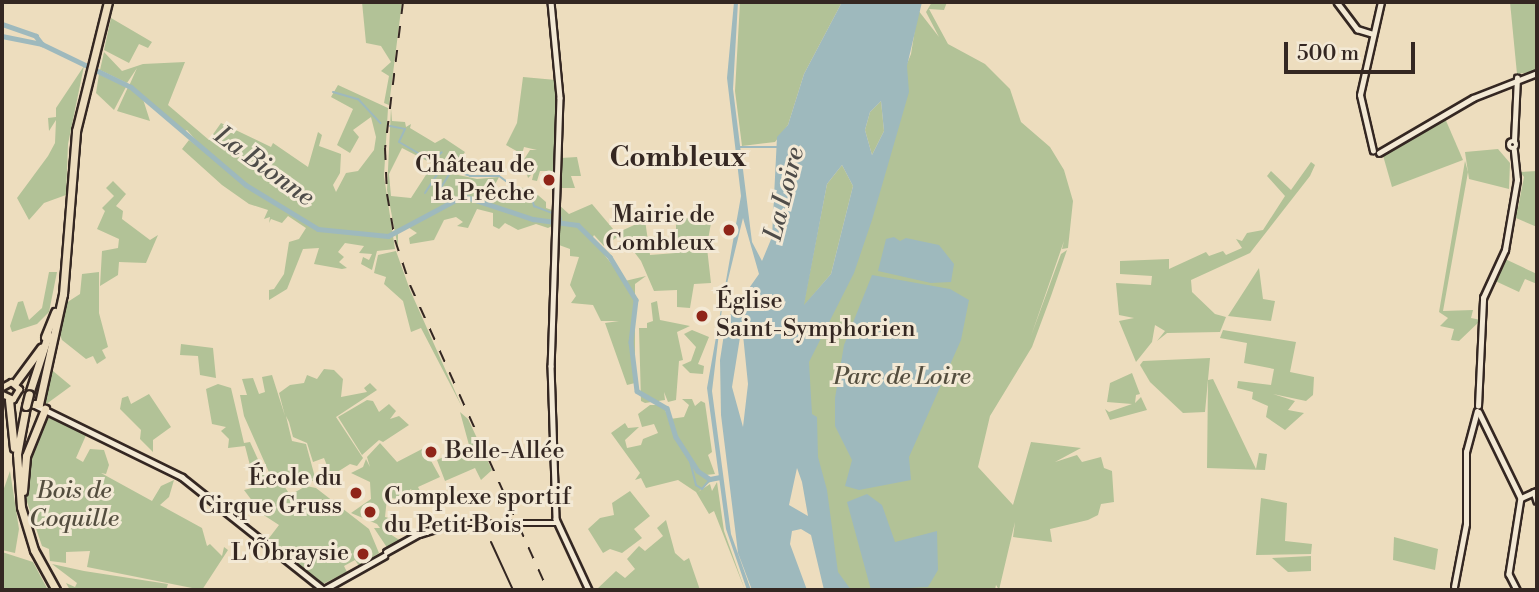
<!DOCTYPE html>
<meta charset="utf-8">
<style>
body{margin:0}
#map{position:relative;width:1539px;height:592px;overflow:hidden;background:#edddbe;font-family:"Libre Bodoni",serif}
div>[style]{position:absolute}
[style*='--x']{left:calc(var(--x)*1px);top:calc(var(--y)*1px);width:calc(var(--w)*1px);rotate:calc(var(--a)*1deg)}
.green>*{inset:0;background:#b2c297}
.water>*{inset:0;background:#9eb9bd}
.stream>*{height:2px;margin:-1px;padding:0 1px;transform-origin:1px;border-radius:1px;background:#9eb9bd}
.river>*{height:4.5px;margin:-2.25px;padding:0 2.25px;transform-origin:2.25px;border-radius:2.25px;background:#9eb9bd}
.roads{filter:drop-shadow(2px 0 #342722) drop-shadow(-2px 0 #342722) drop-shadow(0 2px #342722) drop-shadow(0 -2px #342722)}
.secondary>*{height:4.5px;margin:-2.25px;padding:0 2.25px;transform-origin:2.25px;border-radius:2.25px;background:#f3e9d5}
.secondary>.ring{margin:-2.25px;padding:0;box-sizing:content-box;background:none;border:4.5px solid #f3e9d5;border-radius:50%}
.primary>*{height:5px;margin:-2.5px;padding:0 2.5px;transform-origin:2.5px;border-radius:2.5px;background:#edddbe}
.highway>*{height:7px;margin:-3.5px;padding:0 3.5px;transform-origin:3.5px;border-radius:3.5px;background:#edddbe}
.tram>*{height:2px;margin:-1px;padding:0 1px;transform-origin:1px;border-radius:1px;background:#342722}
.rail>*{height:2px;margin-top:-1px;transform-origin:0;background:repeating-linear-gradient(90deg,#342722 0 12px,transparent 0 24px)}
.bridges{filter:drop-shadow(2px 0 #342722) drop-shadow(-2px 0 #342722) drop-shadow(0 2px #342722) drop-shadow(0 -2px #342722)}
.highway-bridge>*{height:7px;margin:-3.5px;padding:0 3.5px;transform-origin:3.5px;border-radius:3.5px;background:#edddbe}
.dots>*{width:19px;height:19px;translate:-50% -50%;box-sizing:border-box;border:4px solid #f3e9d5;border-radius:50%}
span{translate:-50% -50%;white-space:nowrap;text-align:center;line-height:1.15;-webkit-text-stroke:6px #f3e9d5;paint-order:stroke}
.poi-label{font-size:24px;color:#342722}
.right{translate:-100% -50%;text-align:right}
.left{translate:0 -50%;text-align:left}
.park-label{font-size:24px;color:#544e3f;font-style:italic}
.water-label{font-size:26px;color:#4e4c49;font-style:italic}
.quarter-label{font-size:28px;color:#342722;font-weight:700}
.frame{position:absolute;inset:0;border:4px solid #342722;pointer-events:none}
.scale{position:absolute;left:1284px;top:42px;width:131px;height:32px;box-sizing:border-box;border:4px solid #342722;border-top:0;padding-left:9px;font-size:21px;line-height:24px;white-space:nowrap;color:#342722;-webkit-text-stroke:5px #f3e9d5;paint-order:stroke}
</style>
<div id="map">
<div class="green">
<i style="clip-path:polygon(362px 2px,402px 2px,389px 105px,384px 103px,389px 76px,381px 71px,391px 62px,381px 46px,366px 43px)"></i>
<i style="clip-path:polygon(740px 2px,842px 2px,804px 74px,788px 125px,775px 142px,742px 146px,735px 91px)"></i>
<i style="clip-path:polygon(932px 2px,947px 2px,944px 10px,929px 9px,948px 44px,985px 64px,1010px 89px,1021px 122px,1050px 147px,1064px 170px,1073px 201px,1068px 248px,1062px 249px,1064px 241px,1031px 336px,1061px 254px,1067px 250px,1051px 296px,1032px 347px,990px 416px,978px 467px,1013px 505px,1031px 442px,1081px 448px,1055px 462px,1077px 455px,1082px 462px,1101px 457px,1104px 468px,1112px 471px,1114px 502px,1101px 504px,1098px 515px,1088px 520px,1050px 529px,1052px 542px,1013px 537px,1015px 522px,999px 590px,996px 585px,995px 590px,843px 590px,835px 576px,815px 464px,804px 362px,837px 295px,853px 272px,898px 124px,895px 93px,911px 54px,918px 10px,939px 37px,926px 12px)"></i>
<i style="clip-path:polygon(1510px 2px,1537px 2px,1537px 71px,1517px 74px)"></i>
<i style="clip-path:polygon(111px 18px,152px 42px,148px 48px,139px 44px,129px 63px,104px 50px)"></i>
<i style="clip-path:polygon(104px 52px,122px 71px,143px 64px,185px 62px,168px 105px,209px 140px,221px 123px,271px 147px,273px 143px,308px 167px,318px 132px,322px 135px,319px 146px,341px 154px,340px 173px,333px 185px,336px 192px,346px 173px,358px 171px,374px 150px,376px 137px,371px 117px,353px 130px,359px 137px,350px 153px,337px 145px,353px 109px,331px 97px,338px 85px,388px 108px,384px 176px,395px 249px,377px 251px,372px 270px,361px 264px,363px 257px,369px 260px,372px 254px,359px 253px,364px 246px,345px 243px,338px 252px,344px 257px,339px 262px,347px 268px,342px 269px,314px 264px,319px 248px,303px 249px,287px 289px,269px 300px,269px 290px,274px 289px,284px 274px,289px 242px,299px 239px,306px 228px,288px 216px,282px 223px,271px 219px,269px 223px,270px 217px,264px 219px,268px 210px,249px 204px,222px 185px,182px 149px,189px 140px,207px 153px,187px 130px,183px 132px,142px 96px,150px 121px,117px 111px,128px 87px,136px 92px,129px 86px,137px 68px,127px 83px,100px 70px)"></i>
<i style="clip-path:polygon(84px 66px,68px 144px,66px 195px,44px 203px,29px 220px,17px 198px,48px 156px,55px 143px,56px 120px,49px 131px,48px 118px,56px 117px,56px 108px)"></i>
<i style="clip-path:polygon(99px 74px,126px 87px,114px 110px,96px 93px)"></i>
<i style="clip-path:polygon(523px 77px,556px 80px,556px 182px,548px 171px,540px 171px,537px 181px,532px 180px,534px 172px,528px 178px,523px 161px,530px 150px,537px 150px,524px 147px,522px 154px,506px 145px,517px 123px)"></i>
<i style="clip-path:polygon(881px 101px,884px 131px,872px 155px,865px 130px,870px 112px)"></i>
<i style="clip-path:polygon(evenodd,391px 108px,392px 121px,405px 122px,406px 127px,411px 124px,410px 128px,435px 143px,444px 138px,465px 152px,449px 173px,477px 179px,499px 177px,490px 194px,507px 196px,519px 187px,532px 190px,546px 202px,546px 208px,555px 211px,554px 225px,548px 228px,536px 224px,518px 230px,505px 223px,499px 229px,493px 226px,493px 213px,477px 209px,468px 228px,457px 226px,463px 222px,456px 217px,444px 220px,434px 240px,410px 244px,409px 238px,417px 233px,408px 227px,398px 233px,398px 248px,387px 190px,391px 108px,402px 148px,433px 164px,411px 198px,391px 196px,389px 174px,402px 148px)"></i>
<i style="clip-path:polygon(1444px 116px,1463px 160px,1392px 187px,1382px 152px)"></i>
<i style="clip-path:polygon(1498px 149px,1510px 163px,1509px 189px,1469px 179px,1465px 152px)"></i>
<i style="clip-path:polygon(577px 157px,581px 176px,571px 176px,575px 188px,561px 188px,561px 158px)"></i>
<i style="clip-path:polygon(1465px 161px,1468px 172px,1443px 311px,1473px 310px,1471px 318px,1481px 320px,1459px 341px,1451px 340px,1454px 329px,1440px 326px,1448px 318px,1439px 312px)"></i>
<i style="clip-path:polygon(1311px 162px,1315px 165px,1310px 176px,1250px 253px,1191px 280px,1192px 292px,1215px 314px,1226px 317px,1220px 332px,1167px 333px,1157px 341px,1165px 331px,1155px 325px,1152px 342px,1136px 362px,1119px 321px,1134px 318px,1119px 315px,1116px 283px,1151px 285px,1152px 276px,1120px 274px,1120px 261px,1169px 259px,1169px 269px,1206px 252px,1209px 256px,1223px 251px,1226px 255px,1242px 248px,1236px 239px,1242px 241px,1247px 233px,1263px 230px,1285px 196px,1267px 176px,1271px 171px,1291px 190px)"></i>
<i style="clip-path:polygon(842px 165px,853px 186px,831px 274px,803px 307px,827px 184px)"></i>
<i style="clip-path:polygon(1537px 171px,1537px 227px,1511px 216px,1513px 206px,1518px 208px,1524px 177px,1520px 172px)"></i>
<i style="clip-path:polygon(113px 181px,126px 194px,116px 206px,123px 211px,122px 219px,150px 240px,158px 235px,146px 263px,119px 262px,118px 275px,100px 286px,102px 251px,118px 248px,119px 239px,97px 229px,105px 211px,102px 208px,114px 196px,106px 188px)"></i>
<i style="clip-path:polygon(592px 204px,619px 236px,604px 246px,594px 235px,592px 239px,625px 281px,646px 276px,635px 284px,635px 383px,627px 385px,605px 323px,619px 321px,601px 321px,593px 305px,571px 303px,576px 296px,570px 285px,579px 257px,570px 256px,570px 249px,559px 245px,559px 205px,569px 214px)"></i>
<i style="clip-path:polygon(676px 218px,712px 218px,707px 245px,683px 248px,707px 248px,711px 283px,694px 284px,690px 308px,677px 307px,677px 290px,654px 291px,641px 261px,619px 232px,645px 220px,650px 255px,676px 253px)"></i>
<i style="clip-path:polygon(396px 251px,410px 290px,462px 407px,421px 328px,411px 332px,403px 301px,384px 284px,386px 277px,374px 273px,378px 255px)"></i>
<i style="clip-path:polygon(1503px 258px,1537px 274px,1537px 284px,1525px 279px,1519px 292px,1491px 279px)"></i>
<i style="clip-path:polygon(1259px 268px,1263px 299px,1275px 301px,1271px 321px,1228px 316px)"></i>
<i style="clip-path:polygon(49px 272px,57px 272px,49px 312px,37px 324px,12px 332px,10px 326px,18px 302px,23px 301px,29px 320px,42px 308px)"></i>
<i style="clip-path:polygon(99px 272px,99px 313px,108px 347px,102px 350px,106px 358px,97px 364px,93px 356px,86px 359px,62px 340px,58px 330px,66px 303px,80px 294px,82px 274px)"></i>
<i style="clip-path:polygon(657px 301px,660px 320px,690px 326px,677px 332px,683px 360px,679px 361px,676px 400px,668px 402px,664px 392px,665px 400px,645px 403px,641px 401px,639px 328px,647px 328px,647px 323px,653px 321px,651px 303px)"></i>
<i style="clip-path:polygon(692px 330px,709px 337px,698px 364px,704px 366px,703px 374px,690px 373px,682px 365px,691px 361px,696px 347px,684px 334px)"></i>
<i style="clip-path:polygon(1223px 330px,1296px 342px,1290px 372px,1314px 377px,1313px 395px,1306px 401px,1273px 394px,1295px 401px,1288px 410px,1304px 413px,1285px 430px,1266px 417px,1268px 406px,1252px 399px,1253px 392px,1237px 388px,1238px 381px,1271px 385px,1274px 369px,1244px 363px,1247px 343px,1220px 338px)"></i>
<i style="clip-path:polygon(181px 344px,213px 348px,216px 378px,200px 375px,198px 356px,180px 355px)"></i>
<i style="clip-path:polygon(1210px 358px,1205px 412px,1183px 413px,1150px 382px,1140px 365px,1143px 361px)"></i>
<i style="clip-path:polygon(47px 366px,71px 386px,45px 405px,41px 402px)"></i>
<i style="clip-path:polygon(324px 369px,334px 370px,343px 379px,341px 397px,367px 392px,364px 388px,370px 383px,377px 390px,336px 417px,363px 458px,357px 466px,350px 464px,331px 476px,324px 458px,313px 462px,307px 443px,293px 437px,289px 422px,286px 416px,292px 441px,306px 444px,316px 481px,272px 479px,244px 416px,240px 395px,247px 395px,242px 379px,253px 378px,259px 394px,265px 392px,262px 377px,272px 375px,285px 416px,279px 393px,290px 385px,304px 383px,307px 375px,317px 379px)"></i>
<i style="clip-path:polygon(1132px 373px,1140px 394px,1136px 395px,1135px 403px,1141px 397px,1147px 410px,1110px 420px,1105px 409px,1109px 412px,1132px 404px,1107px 402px,1110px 383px)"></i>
<i style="clip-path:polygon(1213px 379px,1256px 469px,1259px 453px,1267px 454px,1265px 470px,1207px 468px,1208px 380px)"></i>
<i style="clip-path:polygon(218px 384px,231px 388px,244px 443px,250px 442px,268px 481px,255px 485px,245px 446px,228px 448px,229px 439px,221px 431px,226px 427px,212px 424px,206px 389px)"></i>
<i style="clip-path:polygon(149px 394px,171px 427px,153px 440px,153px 452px,140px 439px,141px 430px,120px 409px,122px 398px,128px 396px,131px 404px)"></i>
<i style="clip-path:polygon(682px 399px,692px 399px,695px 406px,701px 401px,705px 403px,712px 452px,708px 455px,715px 474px,706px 475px,710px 482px,698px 492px,710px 484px,712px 491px,717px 482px,724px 531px,745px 590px,714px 511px,709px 514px,696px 492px,678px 480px,646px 488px,641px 478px,635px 480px,640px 473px,611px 433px,625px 423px,628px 428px,639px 427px,625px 440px,627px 448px,641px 445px,643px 439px,658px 433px,654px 424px,642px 427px,638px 414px,650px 405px,662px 405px,670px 419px,684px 417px,689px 405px)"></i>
<i style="clip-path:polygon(367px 400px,373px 401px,379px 412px,389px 404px,396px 411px,390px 419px,399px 416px,409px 425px,383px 442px,379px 440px,362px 455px,338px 417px)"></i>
<i style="clip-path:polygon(460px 412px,468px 419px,492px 470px,481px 480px,475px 468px,445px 481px,437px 460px,469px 445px)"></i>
<i style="clip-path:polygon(46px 414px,87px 433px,76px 458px,83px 462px,90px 449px,104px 450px,109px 465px,106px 474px,101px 473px,152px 501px,161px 486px,174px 480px,169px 497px,160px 505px,202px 528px,207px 546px,210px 544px,222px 556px,224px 547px,228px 550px,202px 590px,87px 567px,90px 551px,66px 552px,66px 563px,50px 561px,49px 549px,42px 546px,26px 499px,30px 457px)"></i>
<i style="clip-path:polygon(380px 443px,397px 462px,424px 448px,440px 477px,418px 487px,421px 493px,414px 496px,411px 489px,400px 499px,387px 498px,385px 517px,393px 519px,390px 534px,401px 541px,388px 549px,374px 528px,380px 528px,377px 524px,351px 513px,371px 499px,370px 482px,351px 473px,363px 467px,366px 459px,370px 467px,367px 457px)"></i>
<i style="clip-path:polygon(10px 471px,19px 529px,15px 553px,2px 550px,2px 494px)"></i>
<i style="clip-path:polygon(281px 481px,290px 495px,306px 486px,316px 488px,369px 529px,379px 553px,359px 566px,355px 560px,344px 566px,347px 572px,321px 585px,266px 542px,279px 525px,262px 514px,244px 490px)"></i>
<i style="clip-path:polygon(630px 491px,650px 516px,634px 529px,642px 538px,622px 553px,610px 549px,603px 553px,588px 529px,600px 518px,614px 515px,612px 503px)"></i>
<i style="clip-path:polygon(1261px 498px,1287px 503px,1285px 541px,1312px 544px,1311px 554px,1256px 555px)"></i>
<i style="clip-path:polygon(666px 520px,675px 553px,684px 561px,689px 558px,700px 590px,596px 590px,616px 571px,625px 578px,635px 569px,627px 559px,639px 546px,645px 551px,663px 536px,657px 528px)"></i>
<i style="clip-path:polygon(1394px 537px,1438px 549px,1435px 570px,1393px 560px)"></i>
<i style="clip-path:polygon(2px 552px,33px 562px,48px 590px,2px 590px)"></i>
<i style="clip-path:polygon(1311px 556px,1311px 571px,1288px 572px,1272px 558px)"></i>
<i style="clip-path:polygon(52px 564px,84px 571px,168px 584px,166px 590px,70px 590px,66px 583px,75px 587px,77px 583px)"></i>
</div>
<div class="water">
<i style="clip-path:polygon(evenodd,734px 2px,738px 2px,733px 89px,752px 242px,762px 261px,772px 237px,777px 137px,788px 125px,804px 74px,842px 2px,922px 2px,907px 66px,909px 92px,872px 220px,854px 273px,809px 362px,812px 414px,817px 417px,818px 457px,827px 490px,838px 572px,851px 590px,824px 590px,811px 535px,801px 529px,792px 531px,790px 544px,807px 590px,752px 590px,738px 553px,721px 415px,720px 360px,726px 321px,759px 274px,743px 218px,723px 300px,712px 391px,731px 534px,751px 590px,747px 590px,726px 529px,707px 388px,741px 196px,727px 78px,734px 2px,881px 101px,884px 131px,872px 155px,865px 130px,870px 112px,881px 101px,734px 2px,842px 165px,853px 186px,831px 274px,804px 305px,827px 184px,842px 165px,734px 2px,742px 325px,748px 384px,743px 427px,732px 387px,742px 325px,734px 2px,797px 468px,802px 482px,808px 516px,789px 505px,797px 468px)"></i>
<i style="clip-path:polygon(894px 237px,900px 241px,906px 238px,939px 245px,954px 264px,951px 282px,931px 283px,878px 271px,886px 239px)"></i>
<i style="clip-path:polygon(872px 275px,950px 289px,969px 300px,961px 340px,909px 457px,911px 480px,859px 490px,845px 486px,852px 460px,835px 426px,835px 398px,844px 345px)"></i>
<i style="clip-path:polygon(867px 494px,882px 505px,895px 542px,937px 531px,938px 570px,928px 587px,871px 590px,847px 502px)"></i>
</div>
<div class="stream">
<i style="--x:333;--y:92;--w:26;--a:16"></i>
<i style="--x:358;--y:99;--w:33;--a:47"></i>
<i style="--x:390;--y:126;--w:15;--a:11"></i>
<i style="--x:405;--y:129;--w:14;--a:115"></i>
<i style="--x:399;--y:142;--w:38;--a:30"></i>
<i style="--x:432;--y:161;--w:13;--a:-42"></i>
<i style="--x:739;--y:147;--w:39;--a:0"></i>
<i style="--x:425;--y:193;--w:27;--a:-57"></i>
<i style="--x:435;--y:197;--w:32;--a:-58"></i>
<i style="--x:452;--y:170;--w:19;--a:18"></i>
<i style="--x:470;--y:176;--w:29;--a:0"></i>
<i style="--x:499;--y:176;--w:24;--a:36"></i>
<i style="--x:518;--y:190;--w:12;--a:5"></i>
<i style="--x:530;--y:191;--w:16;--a:75"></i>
<i style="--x:534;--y:206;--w:19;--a:21"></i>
<i style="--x:560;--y:215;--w:5;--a:79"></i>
<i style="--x:690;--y:461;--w:25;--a:76"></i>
<i style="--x:696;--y:485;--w:7;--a:34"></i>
<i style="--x:702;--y:489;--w:13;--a:-51"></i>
</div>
<div class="river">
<i style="--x:2;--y:24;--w:36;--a:19"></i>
<i style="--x:36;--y:36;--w:10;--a:53"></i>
<i style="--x:2;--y:36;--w:41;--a:11.3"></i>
<i style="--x:42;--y:44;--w:99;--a:25.8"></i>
<i style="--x:131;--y:87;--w:151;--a:40.4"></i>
<i style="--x:246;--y:185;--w:84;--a:31.4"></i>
<i style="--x:318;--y:229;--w:70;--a:5.7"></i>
<i style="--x:388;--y:236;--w:85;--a:-28.1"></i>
<i style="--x:463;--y:196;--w:74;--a:18.2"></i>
<i style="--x:533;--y:219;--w:45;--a:7.6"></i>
<i style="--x:578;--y:225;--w:45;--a:45"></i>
<i style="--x:610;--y:257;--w:50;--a:58.8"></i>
<i style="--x:636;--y:300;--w:42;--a:96.8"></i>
<i style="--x:631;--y:342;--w:49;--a:83"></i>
<i style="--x:637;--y:391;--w:34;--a:30"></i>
<i style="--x:667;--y:408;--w:30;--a:73"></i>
<i style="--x:676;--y:437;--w:40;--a:57.1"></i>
<i style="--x:698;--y:471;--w:14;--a:34"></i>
<i style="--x:710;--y:479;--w:10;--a:-11"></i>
</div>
<div class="roads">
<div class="secondary">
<i style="--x:551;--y:2;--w:96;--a:84.6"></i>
<i style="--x:560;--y:98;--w:268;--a:91.9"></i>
<i style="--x:551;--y:366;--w:153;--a:88.1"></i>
<i style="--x:556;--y:519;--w:78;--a:65.1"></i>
<i style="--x:1337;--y:2;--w:34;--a:53"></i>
<i style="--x:1357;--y:29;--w:17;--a:17"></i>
<i class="ring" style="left:1509px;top:141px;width:3.5px;height:3.5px"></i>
<i style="--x:1514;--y:141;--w:63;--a:-87.3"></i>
<i style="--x:1373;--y:151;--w:57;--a:-103.1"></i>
<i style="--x:1360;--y:95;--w:95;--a:-77.3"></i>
<i style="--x:1379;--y:153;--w:109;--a:-30.3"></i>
<i style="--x:1473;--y:98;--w:69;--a:-21.3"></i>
<i style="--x:35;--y:405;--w:164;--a:26.1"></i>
<i style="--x:182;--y:477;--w:181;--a:38.5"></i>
<i style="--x:1478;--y:406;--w:108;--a:-87.3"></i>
<i style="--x:1483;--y:298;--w:53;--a:-65.4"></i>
<i style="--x:1505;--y:250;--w:71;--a:-80.3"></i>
<i style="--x:1517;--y:180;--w:30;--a:-96"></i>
<i style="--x:1479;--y:412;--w:96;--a:64"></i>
<i style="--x:1521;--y:498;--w:77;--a:99"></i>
<i style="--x:1509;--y:574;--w:18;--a:63"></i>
<i style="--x:1534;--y:492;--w:9;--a:72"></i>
<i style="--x:1521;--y:498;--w:17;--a:-24"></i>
<i style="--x:386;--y:552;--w:38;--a:-29"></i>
<i style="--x:419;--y:534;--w:39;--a:-17"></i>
<i style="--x:456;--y:523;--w:100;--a:0"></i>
<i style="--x:1454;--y:587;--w:64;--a:-79.2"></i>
<i style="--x:1466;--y:524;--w:72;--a:-90"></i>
<i style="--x:1466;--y:452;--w:42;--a:-75"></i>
<i style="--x:323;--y:590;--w:70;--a:-29.1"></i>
</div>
<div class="primary">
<i style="--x:2;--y:387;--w:10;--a:-29"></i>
<i style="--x:11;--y:382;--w:11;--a:41"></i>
<i style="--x:19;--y:389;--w:12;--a:121"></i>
<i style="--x:13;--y:399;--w:12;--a:-156"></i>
</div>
<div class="highway">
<i style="--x:45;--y:337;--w:27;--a:-68"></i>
<i style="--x:15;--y:383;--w:44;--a:-53.4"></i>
<i style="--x:29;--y:394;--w:62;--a:-72.1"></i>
<i style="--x:9;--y:400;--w:48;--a:84.1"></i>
<i style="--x:34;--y:404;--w:5;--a:0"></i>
<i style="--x:39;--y:404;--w:113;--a:-77.7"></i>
<i style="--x:63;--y:294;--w:164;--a:-85.4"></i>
<i style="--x:76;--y:131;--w:133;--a:-76.1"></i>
<i style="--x:26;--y:406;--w:49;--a:100.6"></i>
<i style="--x:17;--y:454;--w:53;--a:85.7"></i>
<i style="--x:21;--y:507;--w:45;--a:73.2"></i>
<i style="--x:34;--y:550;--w:46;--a:61.2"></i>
<i style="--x:23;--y:491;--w:35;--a:-85"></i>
<i style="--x:26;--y:456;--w:51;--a:-68"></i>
</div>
</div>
<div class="tram">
<i style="--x:491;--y:542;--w:53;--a:65.4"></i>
</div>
<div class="rail">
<i style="--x:403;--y:2;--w:147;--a:97"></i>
<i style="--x:385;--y:148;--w:46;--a:87.5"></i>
<i style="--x:387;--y:194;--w:47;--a:80.1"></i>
<i style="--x:395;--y:240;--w:47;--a:71.6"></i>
<i style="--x:410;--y:285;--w:335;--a:65.7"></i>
</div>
<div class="bridges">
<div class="highway-bridge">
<i style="--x:26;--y:406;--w:12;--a:-76"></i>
</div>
</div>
<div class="dots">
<i style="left:549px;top:180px;background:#8f2418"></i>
<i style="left:729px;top:230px;background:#8f2418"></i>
<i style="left:702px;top:316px;background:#8f2418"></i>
<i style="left:431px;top:452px;background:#8f2418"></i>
<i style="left:356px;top:493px;background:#8f2418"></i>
<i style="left:370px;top:512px;background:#8f2418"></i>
<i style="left:363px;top:554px;background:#8f2418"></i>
</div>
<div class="poi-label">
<span class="right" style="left:535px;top:180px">Château de<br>la Prêche</span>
<span class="right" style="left:715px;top:230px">Mairie de<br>Combleux</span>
<span class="left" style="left:716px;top:316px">Église<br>Saint-Symphorien</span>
<span class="left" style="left:445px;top:452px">Belle-Allée</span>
<span class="right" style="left:342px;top:493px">École du<br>Cirque Gruss</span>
<span class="left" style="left:384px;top:512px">Complexe sportif<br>du Petit Bois</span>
<span class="right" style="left:349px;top:554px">L'Õbraysie</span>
</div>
<div class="park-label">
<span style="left:902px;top:378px">Parc de Loire</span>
<span style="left:74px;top:506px">Bois de<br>Coquille</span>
</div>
<div class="water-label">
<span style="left:264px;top:167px;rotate:36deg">La Bionne</span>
<span style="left:785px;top:194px;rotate:-76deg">La Loire</span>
</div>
<div class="quarter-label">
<span style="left:678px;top:158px">Combleux</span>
</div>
<div class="frame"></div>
<div class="scale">500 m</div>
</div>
